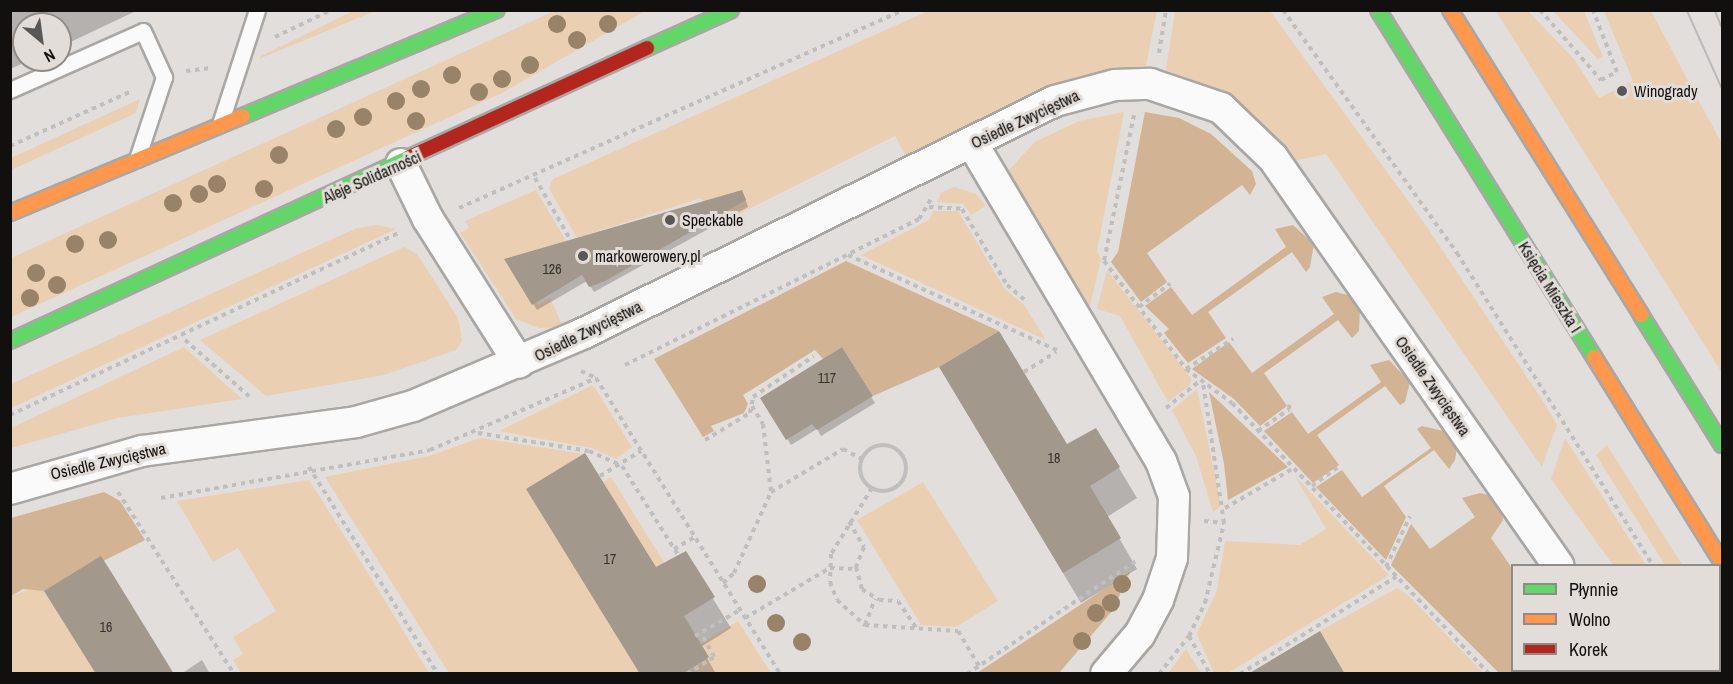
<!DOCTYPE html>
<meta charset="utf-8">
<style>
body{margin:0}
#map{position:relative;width:1733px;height:684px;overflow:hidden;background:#e1dedb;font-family:"Archivo Narrow",sans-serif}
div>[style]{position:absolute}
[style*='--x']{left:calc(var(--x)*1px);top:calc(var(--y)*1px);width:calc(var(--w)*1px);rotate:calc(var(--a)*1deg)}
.green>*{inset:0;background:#ebcfb3}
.forest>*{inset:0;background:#d2b393}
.shadow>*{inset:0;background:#0003}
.building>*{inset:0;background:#a3988c}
.path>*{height:4px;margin-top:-2px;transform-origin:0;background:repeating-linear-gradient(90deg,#c0bfbf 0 4.5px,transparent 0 9px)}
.path>.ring{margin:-2px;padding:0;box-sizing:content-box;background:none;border:4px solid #c0bfbf;border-radius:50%}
.roads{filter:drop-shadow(2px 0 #a9a7a5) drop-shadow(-2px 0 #a9a7a5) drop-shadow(0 2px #a9a7a5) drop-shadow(0 -2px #a9a7a5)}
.lane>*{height:15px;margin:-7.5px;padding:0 7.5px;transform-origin:7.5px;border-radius:7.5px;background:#fafafa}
.street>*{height:30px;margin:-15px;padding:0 15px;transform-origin:15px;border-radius:15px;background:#fafafa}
.fast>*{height:14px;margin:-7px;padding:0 7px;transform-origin:7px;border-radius:7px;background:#63d668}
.slow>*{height:14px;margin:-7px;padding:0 7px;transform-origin:7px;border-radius:7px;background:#ff974d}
.jam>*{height:14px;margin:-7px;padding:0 7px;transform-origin:7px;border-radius:7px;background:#b3261e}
.tram>*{height:1.5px;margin:-0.75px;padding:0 0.75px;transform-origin:0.75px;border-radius:0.75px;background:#bbb9b9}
.trees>*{width:18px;height:18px;margin:-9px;border-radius:50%;background:#988369}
.dots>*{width:16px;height:16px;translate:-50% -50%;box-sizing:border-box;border:3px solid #e3ddd9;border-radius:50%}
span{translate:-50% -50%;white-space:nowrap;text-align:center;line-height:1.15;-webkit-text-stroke:6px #e3ddd9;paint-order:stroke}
.number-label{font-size:14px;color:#36322e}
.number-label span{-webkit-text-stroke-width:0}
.poi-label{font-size:16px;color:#12100f}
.left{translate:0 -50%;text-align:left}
.street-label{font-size:16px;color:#12100f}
.frame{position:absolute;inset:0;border:12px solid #12100f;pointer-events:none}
.legend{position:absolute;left:1511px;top:564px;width:210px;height:108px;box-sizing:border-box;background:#e3ddd9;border:2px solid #8f8b88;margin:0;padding:8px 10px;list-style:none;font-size:18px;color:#12100f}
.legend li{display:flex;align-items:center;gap:12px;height:30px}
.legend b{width:30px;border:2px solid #8f8b88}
.north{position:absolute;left:12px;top:12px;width:60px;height:60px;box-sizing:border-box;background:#e3ddd9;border:2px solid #8f8b88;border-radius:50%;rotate:151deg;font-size:16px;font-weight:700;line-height:24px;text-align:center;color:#12100f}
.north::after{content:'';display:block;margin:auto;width:21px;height:27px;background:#5a5856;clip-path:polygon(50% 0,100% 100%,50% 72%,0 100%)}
</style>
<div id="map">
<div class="green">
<i style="clip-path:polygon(353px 11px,375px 11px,259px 59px,261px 56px)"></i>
<i style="clip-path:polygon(554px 11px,645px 11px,502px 93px,11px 317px,11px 258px)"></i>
<i style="clip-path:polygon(928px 11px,1157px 11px,1145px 70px,1075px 79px,907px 158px,895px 136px,719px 224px,701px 198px,577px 238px,549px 188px,553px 179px)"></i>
<i style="clip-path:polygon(1175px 11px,1270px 11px,1427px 227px,1545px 404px,1557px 425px,1542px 467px,1326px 154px,1294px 161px,1229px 97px,1166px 70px)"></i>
<i style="clip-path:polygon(1496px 11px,1528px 11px,1574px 59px,1599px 98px,1633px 81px,1604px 11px,1651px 11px,1722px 144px,1722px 373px)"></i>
<i style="clip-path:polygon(1553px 11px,1584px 11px,1603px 57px,1598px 59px)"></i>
<i style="clip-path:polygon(140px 99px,136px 113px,11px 170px,11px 158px)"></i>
<i style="clip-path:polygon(1124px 112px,1097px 251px,1101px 259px,1090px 306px,1083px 305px,1006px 173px,1035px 142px,1079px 121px)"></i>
<i style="clip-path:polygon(954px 187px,976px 194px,986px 206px,971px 215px,964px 204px,937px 202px,941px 193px)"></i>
<i style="clip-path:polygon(536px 190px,566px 241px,509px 259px,538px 305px,550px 298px,563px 327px,539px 328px,516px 319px,460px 233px,469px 228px,465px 221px)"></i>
<i style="clip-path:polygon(933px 211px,958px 211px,1004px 288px,1024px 305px,1046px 340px,861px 255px,929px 220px)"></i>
<i style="clip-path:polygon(377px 225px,396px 229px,11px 408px,11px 384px,357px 228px)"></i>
<i style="clip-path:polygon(404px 247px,417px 254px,458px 318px,462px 341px,456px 350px,384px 375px,266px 396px,200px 340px)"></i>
<i style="clip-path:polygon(1107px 270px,1191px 378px,1190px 385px,1168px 402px,1120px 316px,1097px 309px)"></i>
<i style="clip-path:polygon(184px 347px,242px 399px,117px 418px,11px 448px,11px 428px)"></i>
<i style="clip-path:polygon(593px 385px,632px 447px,616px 459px,592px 448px,499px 431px)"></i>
<i style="clip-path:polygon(1197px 389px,1221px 506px,1213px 512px,1196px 456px,1172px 410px)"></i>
<i style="clip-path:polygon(480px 438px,584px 454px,640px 673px,449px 673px,325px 477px,429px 456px)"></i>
<i style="clip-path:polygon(1565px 438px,1646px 565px,1613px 565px,1551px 479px)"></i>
<i style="clip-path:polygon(1607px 445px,1679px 560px,1683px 565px,1665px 565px,1596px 455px)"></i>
<i style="clip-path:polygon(1295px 476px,1389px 575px,1228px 673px,1214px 673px,1197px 634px,1217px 590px,1225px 541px,1300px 545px,1326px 529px)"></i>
<i style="clip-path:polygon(611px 477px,665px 564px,656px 568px,603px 482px)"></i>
<i style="clip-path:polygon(309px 480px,371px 578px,429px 673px,241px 673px,233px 660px,243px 654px,233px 637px,276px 611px,238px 548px,213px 562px,177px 501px)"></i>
<i style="clip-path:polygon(923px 482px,998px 601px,956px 627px,921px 625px,857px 520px)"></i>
<i style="clip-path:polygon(34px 588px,44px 591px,96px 673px,11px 674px,11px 596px)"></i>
<i style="clip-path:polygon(1397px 588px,1409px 596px,1483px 673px,1345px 673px,1320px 631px)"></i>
<i style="clip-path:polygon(738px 621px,771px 673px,682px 674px,700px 644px)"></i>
<i style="clip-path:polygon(1186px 649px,1201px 673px,1168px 673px,1173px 667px)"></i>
</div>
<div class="forest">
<i style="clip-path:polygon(1145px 112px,1179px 118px,1211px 134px,1252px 171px,1256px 184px,1250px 195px,1242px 185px,1147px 253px,1167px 282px,1141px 302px,1111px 262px,1118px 252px)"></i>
<i style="clip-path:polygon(1293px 225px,1314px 244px,1310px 267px,1306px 272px,1292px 252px,1208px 312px,1226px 338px,1188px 363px,1164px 333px,1169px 329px,1145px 306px,1171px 287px,1192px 315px,1286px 247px,1275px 229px)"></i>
<i style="clip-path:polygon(846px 261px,999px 331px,939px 367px,873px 396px,842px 347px,823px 359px,815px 350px,743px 395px,748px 404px,744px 413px,711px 426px,714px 431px,703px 437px,654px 359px)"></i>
<i style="clip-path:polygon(1336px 292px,1348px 295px,1360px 308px,1359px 331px,1352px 338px,1338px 320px,1264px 373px,1287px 406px,1260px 426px,1234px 399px,1192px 369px,1229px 342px,1252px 373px,1334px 314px,1322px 297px)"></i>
<i style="clip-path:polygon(1389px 360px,1410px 382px,1405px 402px,1400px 405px,1385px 386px,1317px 435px,1339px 465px,1313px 483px,1264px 431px,1292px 412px,1308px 434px,1381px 382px,1370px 365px)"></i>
<i style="clip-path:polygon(1209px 392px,1288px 467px,1228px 500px,1224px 464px)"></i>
<i style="clip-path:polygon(1422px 426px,1448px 432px,1457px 448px,1455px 460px,1449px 469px,1434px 450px,1384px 486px,1406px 517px,1386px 560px,1316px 487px,1342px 470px,1362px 497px,1431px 448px,1417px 429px)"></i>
<i style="clip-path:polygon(104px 492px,120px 501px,145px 540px,44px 591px,23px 589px,11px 596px,11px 518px)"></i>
<i style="clip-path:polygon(1480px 493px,1493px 496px,1501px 509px,1503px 520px,1491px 538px,1512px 568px,1512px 670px,1586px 673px,1499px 673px,1391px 565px,1411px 524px,1430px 549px,1475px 517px,1462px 498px)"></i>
<i style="clip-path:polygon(1130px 572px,1113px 610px,1059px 673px,977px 673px)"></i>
</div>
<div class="shadow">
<i style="clip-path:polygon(10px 10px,138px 10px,60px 47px,60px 24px,24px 24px,24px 60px,31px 60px,10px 69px)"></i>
<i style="clip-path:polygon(745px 198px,748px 207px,594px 292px,587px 281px,537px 310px,506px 260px)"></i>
<i style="clip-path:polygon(842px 349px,875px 403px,821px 436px,817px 429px,791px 445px,762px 399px)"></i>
<i style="clip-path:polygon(958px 398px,1067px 446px,1096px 430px,1137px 498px,1107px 517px,1137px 569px,1081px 603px)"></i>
<i style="clip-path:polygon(685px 553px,731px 628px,701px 647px,716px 674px,640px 674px,655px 569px)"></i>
<i style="clip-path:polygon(202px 660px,210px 674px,181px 674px)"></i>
</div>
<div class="building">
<i style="clip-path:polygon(742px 190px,746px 200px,605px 281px,589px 287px,582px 275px,532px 305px,504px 259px)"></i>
<i style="clip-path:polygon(999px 331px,1067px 444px,1096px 428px,1120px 467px,1090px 486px,1121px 538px,1063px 573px,939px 367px)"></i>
<i style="clip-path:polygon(842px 347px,873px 396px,817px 430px,812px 424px,786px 440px,760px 398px)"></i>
<i style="clip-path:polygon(585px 453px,656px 567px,686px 551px,715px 597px,684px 616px,709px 657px,682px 674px,640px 674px,526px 489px)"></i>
<i style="clip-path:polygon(101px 556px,115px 578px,174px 674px,96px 674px,44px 591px)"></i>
<i style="clip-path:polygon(1320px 631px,1345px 674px,1248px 674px)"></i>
</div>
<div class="path">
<i style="--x:1283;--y:10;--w:299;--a:54.4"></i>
<i style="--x:1457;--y:253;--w:369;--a:57.9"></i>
<i style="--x:1540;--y:10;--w:93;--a:48.9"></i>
<i style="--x:1601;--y:80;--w:18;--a:-27"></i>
<i style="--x:1617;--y:72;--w:66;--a:-111.2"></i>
<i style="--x:275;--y:37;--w:62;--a:-25.7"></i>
<i style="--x:1159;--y:53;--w:44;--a:-80.8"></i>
<i style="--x:186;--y:71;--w:26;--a:-7"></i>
<i style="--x:1134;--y:115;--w:149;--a:101.6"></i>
<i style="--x:1104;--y:261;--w:136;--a:52.8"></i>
<i style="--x:1186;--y:369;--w:57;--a:36.5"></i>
<i style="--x:1232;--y:403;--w:373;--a:46.5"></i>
<i style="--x:10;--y:146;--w:134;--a:-24.3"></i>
<i style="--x:535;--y:178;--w:70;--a:60.2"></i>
<i style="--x:929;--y:207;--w:33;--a:3"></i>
<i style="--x:962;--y:209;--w:88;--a:59.4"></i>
<i style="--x:1007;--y:285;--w:25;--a:40"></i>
<i style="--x:459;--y:208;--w:487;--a:-24"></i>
<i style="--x:848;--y:255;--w:232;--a:24.5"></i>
<i style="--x:1139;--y:307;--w:39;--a:-37"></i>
<i style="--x:185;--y:340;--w:86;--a:41.2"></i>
<i style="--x:625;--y:365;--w:328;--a:-26.4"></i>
<i style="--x:919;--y:219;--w:23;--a:-59"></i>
<i style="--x:1186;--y:369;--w:56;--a:-32.6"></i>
<i style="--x:581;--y:371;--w:17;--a:25"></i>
<i style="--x:596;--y:378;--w:349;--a:58.1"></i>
<i style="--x:1024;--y:372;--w:38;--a:-32"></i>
<i style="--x:752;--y:406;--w:21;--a:59"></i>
<i style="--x:763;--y:424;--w:68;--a:83.3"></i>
<i style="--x:1166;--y:408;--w:45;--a:-38.7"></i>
<i style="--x:10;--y:415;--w:429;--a:-25.1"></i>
<i style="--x:1258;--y:431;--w:38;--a:-35"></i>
<i style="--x:1289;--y:409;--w:8;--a:-83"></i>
<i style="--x:478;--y:433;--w:112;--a:9.2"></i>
<i style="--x:589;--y:451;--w:36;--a:24"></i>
<i style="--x:622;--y:466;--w:105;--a:57.8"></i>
<i style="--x:705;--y:440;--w:52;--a:-31"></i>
<i style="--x:750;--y:413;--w:16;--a:-79"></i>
<i style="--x:753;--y:397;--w:73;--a:-33.9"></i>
<i class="ring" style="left:860px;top:445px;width:42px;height:42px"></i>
<i style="--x:309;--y:467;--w:244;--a:58.1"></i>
<i style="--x:600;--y:476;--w:48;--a:-31.4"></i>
<i style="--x:1312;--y:486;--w:34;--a:-36"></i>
<i style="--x:872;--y:488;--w:78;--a:121.8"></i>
<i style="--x:831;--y:554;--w:28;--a:92"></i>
<i style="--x:830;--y:582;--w:19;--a:69"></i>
<i style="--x:837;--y:600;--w:38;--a:42"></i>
<i style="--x:865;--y:625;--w:93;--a:3.7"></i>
<i style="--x:958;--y:631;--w:41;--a:59"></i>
<i style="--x:118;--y:492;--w:216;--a:57.5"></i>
<i style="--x:161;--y:498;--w:273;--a:-10.1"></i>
<i style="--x:430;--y:450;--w:181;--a:-23.4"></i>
<i style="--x:1225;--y:508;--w:80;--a:-30.1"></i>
<i style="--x:1204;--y:521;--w:20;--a:6"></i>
<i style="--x:849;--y:522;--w:29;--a:59"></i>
<i style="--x:864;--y:547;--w:22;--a:112"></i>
<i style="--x:856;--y:567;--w:23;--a:75"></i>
<i style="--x:862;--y:589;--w:20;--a:33"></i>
<i style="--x:879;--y:600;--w:19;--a:3"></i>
<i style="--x:898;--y:601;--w:32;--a:56"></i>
<i style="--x:674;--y:549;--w:24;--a:-30"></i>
<i style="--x:1386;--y:567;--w:56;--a:-64.8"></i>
<i style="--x:723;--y:583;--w:15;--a:-42"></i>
<i style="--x:734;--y:573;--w:89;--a:-65.4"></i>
<i style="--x:771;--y:492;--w:84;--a:-30.8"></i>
<i style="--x:843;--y:449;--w:21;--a:28"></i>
<i style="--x:745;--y:618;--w:99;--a:-30.5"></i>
<i style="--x:830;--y:568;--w:26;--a:2"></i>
<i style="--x:865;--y:625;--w:28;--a:-69"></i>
<i style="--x:695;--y:636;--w:52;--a:-30"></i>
<i style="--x:1189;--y:636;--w:43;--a:61.1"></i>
<i style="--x:1719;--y:670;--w:4;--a:63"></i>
<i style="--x:687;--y:674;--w:32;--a:-32"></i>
<i style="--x:714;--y:657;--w:27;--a:-118"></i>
<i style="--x:967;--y:674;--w:203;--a:-33.8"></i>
<i style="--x:1159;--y:674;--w:48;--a:-51.7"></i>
<i style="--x:1189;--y:636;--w:37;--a:-64"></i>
<i style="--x:1205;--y:603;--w:82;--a:-76.6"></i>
<i style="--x:1224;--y:523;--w:143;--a:-98.5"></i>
<i style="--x:1240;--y:674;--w:184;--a:-31.9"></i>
</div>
<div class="roads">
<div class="lane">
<i style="--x:10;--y:90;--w:145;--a:-23.9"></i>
<i style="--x:143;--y:31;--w:51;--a:65.5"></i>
<i style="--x:164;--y:77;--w:86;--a:108.2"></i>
<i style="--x:220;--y:124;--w:120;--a:-72"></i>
</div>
<div class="street">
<i style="--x:972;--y:143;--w:370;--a:59.3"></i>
<i style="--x:1161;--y:461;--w:38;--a:70"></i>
<i style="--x:1174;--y:497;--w:61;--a:91.9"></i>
<i style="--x:1172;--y:558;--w:44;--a:108.4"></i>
<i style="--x:1158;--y:600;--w:40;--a:118"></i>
<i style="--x:1139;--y:635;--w:51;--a:130.2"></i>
<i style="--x:401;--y:164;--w:61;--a:63.9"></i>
<i style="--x:428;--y:219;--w:170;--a:57.7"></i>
<i style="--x:10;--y:489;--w:137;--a:-16.1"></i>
<i style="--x:142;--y:451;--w:216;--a:-7.7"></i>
<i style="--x:356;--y:422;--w:59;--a:-15.7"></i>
<i style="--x:413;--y:406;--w:184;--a:-23.1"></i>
<i style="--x:582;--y:334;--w:527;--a:-26.22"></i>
<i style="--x:1055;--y:101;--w:62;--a:-14.9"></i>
<i style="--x:1115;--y:85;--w:35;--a:-2"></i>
<i style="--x:1150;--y:84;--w:75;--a:18.7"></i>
<i style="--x:1221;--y:108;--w:72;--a:43.9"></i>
<i style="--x:1273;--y:158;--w:498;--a:55"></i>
<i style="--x:1632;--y:670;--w:4;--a:63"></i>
</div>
<div class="fast">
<i style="--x:1378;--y:10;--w:409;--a:58.1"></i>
<i style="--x:647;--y:48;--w:92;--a:-24.3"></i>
<i style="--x:243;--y:116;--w:275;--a:-22.7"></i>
<i style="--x:1641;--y:315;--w:153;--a:58.1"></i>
<i style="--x:10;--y:341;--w:440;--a:-24.7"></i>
</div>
<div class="slow">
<i style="--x:1450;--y:10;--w:360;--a:57.9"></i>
<i style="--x:10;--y:213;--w:252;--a:-22.6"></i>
<i style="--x:1594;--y:357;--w:243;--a:58.1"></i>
</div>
<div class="jam">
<i style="--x:410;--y:157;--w:261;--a:-24.7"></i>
</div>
</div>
<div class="tram">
<i style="--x:1687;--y:10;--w:85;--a:65.8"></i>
<i style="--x:1715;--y:10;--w:18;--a:68"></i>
</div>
<div class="trees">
<i style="left:557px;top:24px"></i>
<i style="left:608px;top:24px"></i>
<i style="left:577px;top:40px"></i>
<i style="left:530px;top:65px"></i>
<i style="left:452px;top:75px"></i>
<i style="left:502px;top:79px"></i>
<i style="left:421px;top:89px"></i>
<i style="left:479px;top:92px"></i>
<i style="left:396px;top:101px"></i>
<i style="left:363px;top:117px"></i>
<i style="left:416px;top:121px"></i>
<i style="left:336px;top:129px"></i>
<i style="left:279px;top:155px"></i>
<i style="left:217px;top:184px"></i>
<i style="left:264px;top:189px"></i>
<i style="left:199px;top:194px"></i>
<i style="left:173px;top:203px"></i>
<i style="left:108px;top:240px"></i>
<i style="left:75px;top:244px"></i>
<i style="left:36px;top:273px"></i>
<i style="left:57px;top:285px"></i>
<i style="left:30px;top:298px"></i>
<i style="left:757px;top:584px"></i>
<i style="left:1122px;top:584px"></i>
<i style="left:1111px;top:603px"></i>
<i style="left:1096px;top:613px"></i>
<i style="left:776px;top:623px"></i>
<i style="left:1082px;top:641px"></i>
<i style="left:802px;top:642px"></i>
</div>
<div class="dots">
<i style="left:1622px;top:91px;background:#5a5856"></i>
<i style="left:670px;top:220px;background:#5a5856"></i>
<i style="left:583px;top:256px;background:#5a5856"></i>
</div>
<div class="number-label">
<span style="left:552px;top:269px">126</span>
<span style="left:827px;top:378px">117</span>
<span style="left:1054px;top:458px">18</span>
<span style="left:610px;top:559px">17</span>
<span style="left:106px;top:627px">16</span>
</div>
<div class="poi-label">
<span class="left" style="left:1634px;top:91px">Winogrady</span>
<span class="left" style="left:682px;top:220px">Speckable</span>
<span class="left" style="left:595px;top:256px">markowerowery.pl</span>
</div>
<div class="street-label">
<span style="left:1025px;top:119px;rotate:-25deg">Osiedle Zwycięstwa</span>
<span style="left:372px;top:177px;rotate:-24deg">Aleje Solidarności</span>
<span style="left:1550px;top:287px;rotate:58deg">Księcia Mieszka I</span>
<span style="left:588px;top:331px;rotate:-26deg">Osiedle Zwycięstwa</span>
<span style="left:1433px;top:386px;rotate:55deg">Osiedle Zwycięstwa</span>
<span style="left:108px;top:461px;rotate:-13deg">Osiedle Zwycięstwa</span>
</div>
<div class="frame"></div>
<ul class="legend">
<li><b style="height:8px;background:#63d668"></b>Płynnie</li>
<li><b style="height:8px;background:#ff974d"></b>Wolno</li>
<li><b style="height:8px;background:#b3261e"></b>Korek</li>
</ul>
<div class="north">N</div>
</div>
